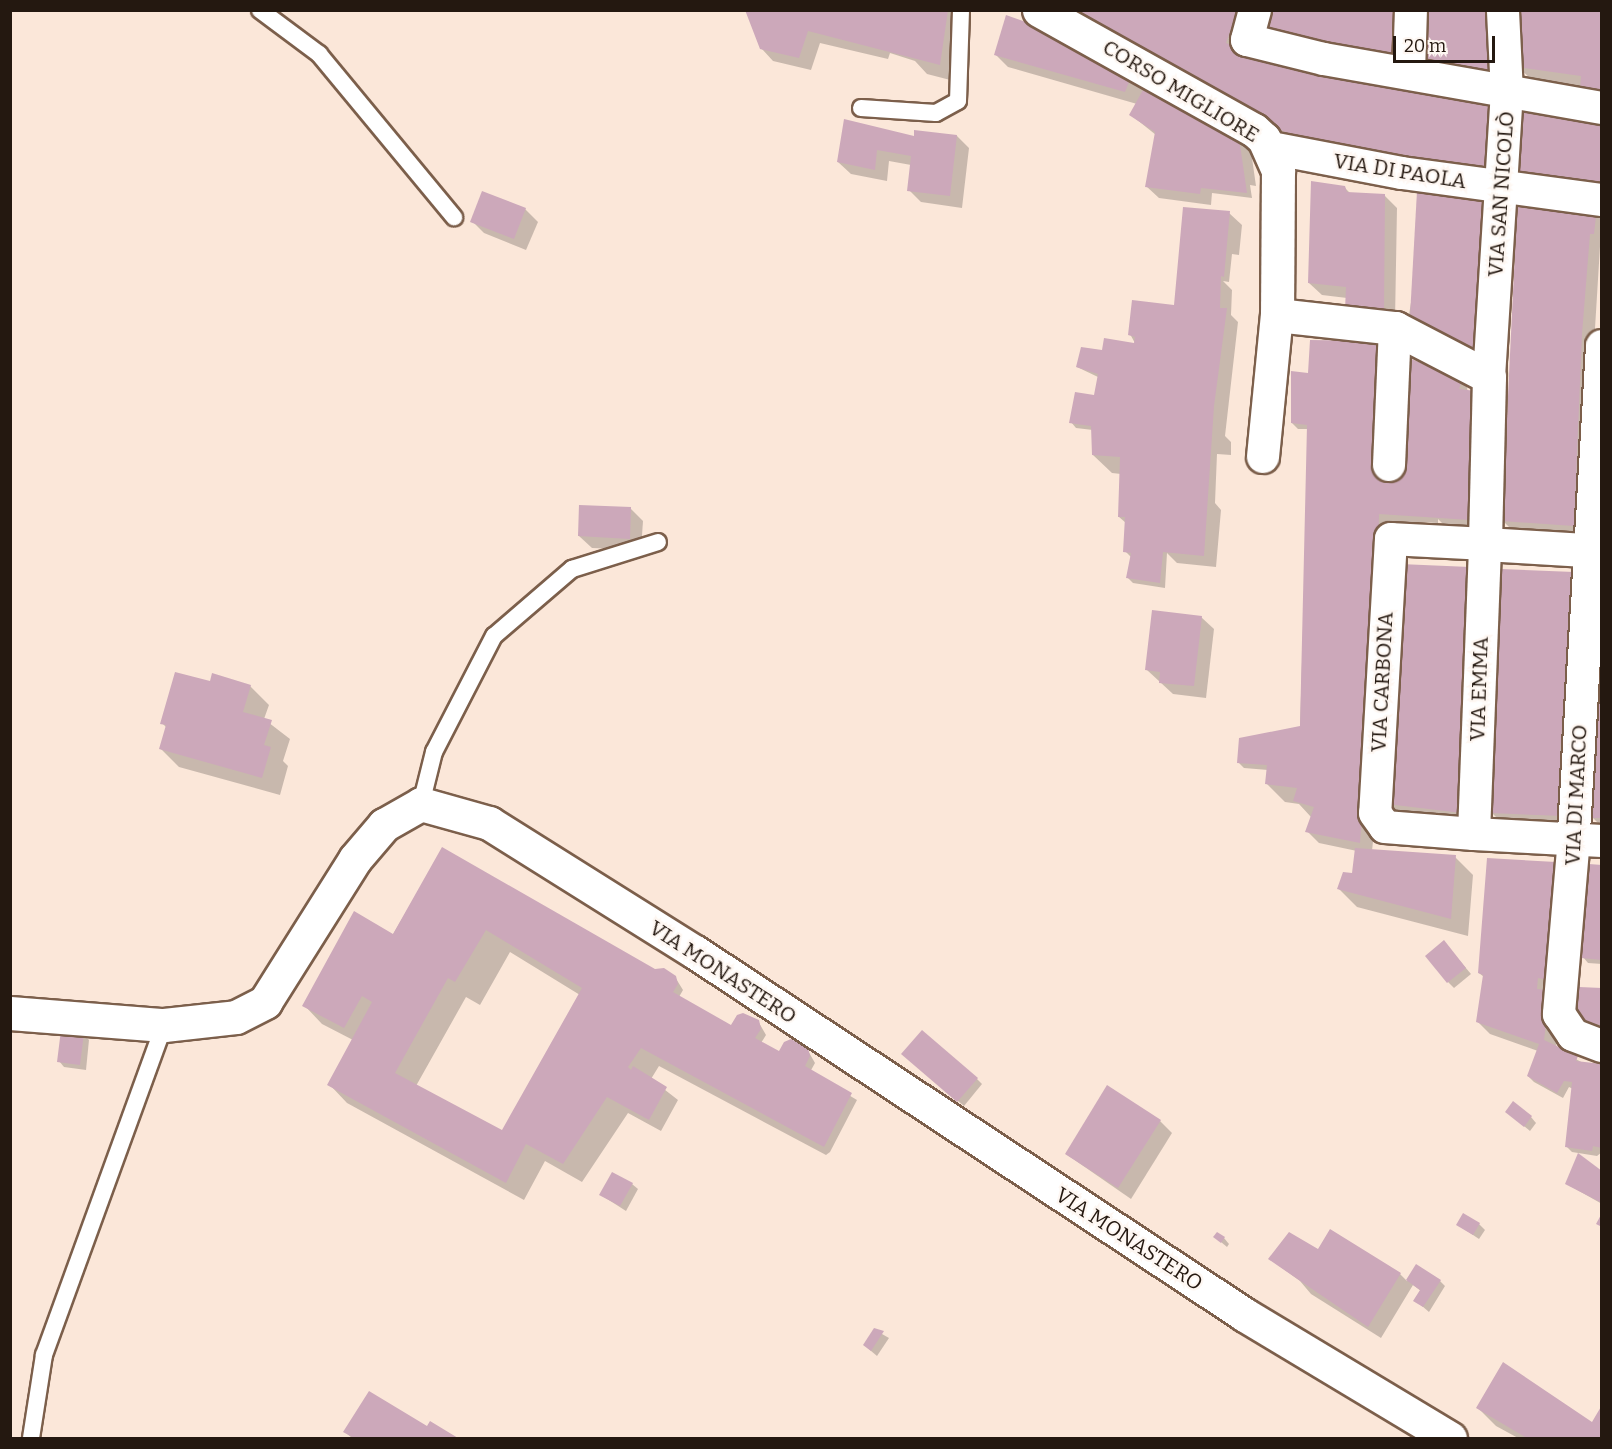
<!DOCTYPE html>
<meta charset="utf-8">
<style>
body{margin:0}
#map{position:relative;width:1612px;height:1449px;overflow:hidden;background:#fbe7d9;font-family:Bitter,serif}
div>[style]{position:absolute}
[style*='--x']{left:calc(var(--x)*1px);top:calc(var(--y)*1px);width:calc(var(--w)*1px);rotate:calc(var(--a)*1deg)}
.shadow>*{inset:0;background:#0003}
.building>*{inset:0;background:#cca8ba}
.roads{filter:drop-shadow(2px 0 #7c5f4b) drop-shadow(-2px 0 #7c5f4b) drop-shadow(0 2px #7c5f4b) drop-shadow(0 -2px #7c5f4b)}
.lane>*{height:16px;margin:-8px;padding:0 8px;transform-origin:8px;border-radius:8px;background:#fff}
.street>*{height:32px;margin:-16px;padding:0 16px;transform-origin:16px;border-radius:16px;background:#fff}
.secondary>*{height:33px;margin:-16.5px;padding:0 16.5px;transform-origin:16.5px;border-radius:16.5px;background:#fff}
span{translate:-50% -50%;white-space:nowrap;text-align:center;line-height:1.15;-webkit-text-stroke:4.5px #fef7f2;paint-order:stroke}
.street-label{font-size:21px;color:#241810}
.frame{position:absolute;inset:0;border:12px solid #241810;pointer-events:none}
.scale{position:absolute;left:1393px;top:36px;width:102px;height:27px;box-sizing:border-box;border:3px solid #241810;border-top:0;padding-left:8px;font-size:18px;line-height:21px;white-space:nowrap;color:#241810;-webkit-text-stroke:4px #fef7f2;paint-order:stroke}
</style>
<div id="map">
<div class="shadow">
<i style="clip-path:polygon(747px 10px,966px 10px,958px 82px,927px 74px,915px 61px,890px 53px,888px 59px,820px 43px,811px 70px,773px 61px,761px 48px)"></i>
<i style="clip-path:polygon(1065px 10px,1253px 10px,1500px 188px,1297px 140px,1077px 11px,1075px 16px)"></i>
<i style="clip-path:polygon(1602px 10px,1582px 88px,1531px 79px,1518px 67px)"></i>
<i style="clip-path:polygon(1007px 17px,1229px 128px,1251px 151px,1256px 186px,1250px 185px,1252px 198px,1212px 193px,1211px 205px,1159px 198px,1146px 186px,1156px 135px,1131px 115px,1137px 104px,1008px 67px,996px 55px)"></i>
<i style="clip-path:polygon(957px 136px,969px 148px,962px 208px,921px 202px,909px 190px,911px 165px,889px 161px,887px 181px,851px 174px,838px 162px,916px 138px)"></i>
<i style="clip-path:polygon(1345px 188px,1351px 194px,1385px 196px,1397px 208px,1395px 322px,1347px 298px,1322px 295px,1309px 283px)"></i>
<i style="clip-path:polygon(483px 193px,525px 209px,538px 222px,526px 250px,484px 233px,472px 221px)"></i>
<i style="clip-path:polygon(1184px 209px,1229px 213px,1242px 225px,1239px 255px,1232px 254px,1229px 282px,1223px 281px,1232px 290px,1231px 315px,1238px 322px,1225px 436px,1231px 442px,1231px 455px,1217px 454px,1215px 503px,1221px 510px,1216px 567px,1177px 563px,1167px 553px,1165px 588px,1133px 583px,1127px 577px,1131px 557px,1125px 551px,1126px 523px,1119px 517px,1121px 474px,1112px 473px,1093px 455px,1093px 430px,1076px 428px,1071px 422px,1095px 397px,1098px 377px,1077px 367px,1103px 352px,1136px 345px,1130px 334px,1175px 306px)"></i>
<i style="clip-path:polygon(1602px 214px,1594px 345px,1589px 367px,1584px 366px,1593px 375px,1592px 543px,1521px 539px,1503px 521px,1517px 233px,1513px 229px)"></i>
<i style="clip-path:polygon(1414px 284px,1489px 363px,1419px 325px,1409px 315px)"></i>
<i style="clip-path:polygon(evenodd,1404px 367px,1461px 381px,1467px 387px,1488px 537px,1453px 534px,1438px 519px,1438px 523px,1419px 522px,1419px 534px,1402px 532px,1401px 566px,1474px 824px,1401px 816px,1389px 804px,1376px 813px,1372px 851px,1455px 857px,1473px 875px,1468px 936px,1357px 907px,1339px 889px,1353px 875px,1357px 851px,1319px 843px,1307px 831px,1311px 817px,1299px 804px,1285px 802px,1267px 784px,1268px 770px,1244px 768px,1238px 762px,1300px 728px,1309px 429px,1298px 429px,1292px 423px,1308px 374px,1404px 367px,1471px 468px,1472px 527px,1469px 527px,1471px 468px)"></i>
<i style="clip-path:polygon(630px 508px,643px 521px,641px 550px,592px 548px,579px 536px)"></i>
<i style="clip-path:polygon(1573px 573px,1576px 701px,1558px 687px,1574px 702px,1575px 828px,1503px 824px,1491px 812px)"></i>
<i style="clip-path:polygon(1201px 617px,1214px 629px,1206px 698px,1173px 694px,1147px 670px)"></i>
<i style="clip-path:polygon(1602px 617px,1602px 827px,1592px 817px)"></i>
<i style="clip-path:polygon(211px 683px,250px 686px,269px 705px,264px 719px,290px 739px,283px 761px,288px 766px,280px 795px,179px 767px,160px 748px,167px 728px,162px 723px)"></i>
<i style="clip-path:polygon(evenodd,443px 849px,655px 971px,675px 977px,683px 990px,679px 997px,737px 1030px,758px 1021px,766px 1035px,761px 1043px,786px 1058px,807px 1049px,815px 1063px,810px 1072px,857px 1100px,830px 1152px,826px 1155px,659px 1066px,651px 1079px,678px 1100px,661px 1131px,628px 1113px,582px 1182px,545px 1161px,524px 1200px,347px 1103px,329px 1084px,353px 1040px,322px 1024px,304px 1005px,392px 936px,443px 849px,510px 952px,580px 995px,502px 1132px,416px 1086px,466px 997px,480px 1005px,510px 952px)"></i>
<i style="clip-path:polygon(1555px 864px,1573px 882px,1556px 1048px,1583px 1063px,1602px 1066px,1602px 1152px,1597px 1156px,1572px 1152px,1566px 1146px,1573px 1089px,1569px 1087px,1563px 1098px,1534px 1082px,1528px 1076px,1538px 1051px,1490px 1034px,1478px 1022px,1484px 977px,1479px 973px)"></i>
<i style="clip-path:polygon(1602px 866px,1602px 964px,1588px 963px,1583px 957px)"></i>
<i style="clip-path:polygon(1449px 948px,1471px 974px,1454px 988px,1448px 982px)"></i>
<i style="clip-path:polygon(1602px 989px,1602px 1036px,1577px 1023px)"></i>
<i style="clip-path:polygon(84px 1035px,89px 1040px,86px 1070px,64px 1067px,59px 1061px)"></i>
<i style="clip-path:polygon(903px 1054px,977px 1079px,982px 1084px,964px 1106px)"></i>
<i style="clip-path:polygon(1513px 1117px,1531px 1117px,1536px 1123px,1530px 1131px)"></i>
<i style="clip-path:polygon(1160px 1121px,1172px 1133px,1131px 1199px,1066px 1154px)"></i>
<i style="clip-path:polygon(1602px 1173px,1602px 1204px,1567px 1184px)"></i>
<i style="clip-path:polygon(632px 1184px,638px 1189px,626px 1211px,601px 1195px)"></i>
<i style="clip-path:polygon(1479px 1224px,1485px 1230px,1479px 1239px,1458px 1225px)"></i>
<i style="clip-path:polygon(1215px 1237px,1224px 1238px,1229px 1244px,1227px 1247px)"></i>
<i style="clip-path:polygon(1270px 1259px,1400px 1274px,1407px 1281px,1440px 1281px,1445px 1286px,1429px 1312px,1415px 1300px,1421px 1291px,1413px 1285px,1381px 1338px,1311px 1294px,1300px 1281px)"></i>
<i style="clip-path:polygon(875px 1330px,889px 1338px,877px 1356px,864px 1345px)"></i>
<i style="clip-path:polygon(1477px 1407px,1593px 1424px,1602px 1408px,1602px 1438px,1518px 1438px,1496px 1426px)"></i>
<i style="clip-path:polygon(430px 1423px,456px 1438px,352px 1438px,345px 1432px,427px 1428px)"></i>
</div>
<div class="building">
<i style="clip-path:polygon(745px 10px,948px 10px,940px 65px,808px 31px,799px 58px,760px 49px)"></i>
<i style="clip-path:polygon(1077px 10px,1238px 10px,1226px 43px,1262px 56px,1495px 102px,1488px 177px,1356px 154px,1357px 148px,1290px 135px,1096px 27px,1098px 23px)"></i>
<i style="clip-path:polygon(1267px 10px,1401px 10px,1400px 65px,1262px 36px)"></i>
<i style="clip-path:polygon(1422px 10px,1487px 10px,1491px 71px,1419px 67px)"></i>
<i style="clip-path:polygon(1517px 10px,1602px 10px,1602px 98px,1580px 90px,1581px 76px,1517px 67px)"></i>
<i style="clip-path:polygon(1006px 15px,1062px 35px,1133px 72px,1125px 92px,994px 55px)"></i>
<i style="clip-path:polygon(1148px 81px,1239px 138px,1247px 193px,1201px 188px,1200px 194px,1145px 187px,1155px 132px,1129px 115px)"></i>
<i style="clip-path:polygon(1520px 108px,1602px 119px,1602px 192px,1517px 176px)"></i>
<i style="clip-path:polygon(844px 119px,914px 136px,914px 130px,957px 135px,950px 196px,907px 191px,911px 156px,877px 150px,875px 170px,837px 162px)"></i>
<i style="clip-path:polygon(1311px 181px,1345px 186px,1347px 192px,1385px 194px,1384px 311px,1345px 310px,1346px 287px,1308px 283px)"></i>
<i style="clip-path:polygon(482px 191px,526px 208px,514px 239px,470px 222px)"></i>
<i style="clip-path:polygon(1417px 191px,1486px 196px,1477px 352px,1410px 316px)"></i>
<i style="clip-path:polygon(1513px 194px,1597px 207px,1594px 234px,1590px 234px,1582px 334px,1574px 526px,1502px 521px,1516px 230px,1511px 229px)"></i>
<i style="clip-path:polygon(1183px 207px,1230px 211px,1224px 277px,1221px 276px,1220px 308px,1227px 308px,1214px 406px,1204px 556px,1163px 552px,1160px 583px,1126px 578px,1131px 553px,1123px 552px,1125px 517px,1118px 517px,1120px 457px,1092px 455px,1091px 426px,1069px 423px,1075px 392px,1094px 395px,1098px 374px,1076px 367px,1081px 347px,1102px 350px,1104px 338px,1134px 343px,1135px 337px,1128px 335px,1132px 300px,1174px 305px)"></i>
<i style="clip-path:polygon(1310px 340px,1380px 341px,1381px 476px,1402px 477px,1409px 358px,1462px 380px,1459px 389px,1476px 391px,1470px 520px,1379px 514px,1377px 611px,1360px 843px,1305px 832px,1314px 807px,1293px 801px,1297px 788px,1265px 784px,1267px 765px,1237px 763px,1239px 738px,1300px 726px,1307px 425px,1291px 423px,1291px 371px,1308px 373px)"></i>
<i style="clip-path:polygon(579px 505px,631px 507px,630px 539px,578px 536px)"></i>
<i style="clip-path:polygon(1400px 564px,1470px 567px,1462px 813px,1387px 804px)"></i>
<i style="clip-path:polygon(1501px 569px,1574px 572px,1560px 753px,1566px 753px,1563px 816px,1490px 813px)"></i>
<i style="clip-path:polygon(1152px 610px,1202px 616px,1194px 686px,1159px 683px,1160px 672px,1145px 670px)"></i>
<i style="clip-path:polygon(1602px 622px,1602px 818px,1590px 818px)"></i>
<i style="clip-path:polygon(175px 672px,210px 681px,212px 673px,251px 685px,243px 712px,272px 720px,264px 745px,271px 747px,262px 778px,159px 749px,166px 725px,160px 724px)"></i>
<i style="clip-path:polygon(evenodd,442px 847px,655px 969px,664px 968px,676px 976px,678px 984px,673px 992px,731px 1025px,737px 1015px,743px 1013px,759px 1020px,761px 1029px,755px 1038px,779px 1051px,784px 1042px,791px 1039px,808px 1048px,810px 1056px,805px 1066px,852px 1093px,824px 1147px,641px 1048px,628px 1067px,631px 1070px,633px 1066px,667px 1087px,649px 1120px,607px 1097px,563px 1164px,526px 1144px,506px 1183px,327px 1085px,372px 1002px,362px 996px,344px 1028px,302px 1006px,354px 911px,393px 934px,442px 847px,486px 930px,582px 988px,502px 1130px,395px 1073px,448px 978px,455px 982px,486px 930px)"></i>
<i style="clip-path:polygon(1355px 848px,1456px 855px,1451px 919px,1337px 889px,1343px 872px,1352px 873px)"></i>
<i style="clip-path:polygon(1487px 858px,1556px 862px,1548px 980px,1538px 978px,1537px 989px,1545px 990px,1549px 999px,1544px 1040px,1578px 1056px,1576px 1061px,1602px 1064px,1602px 1148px,1593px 1146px,1592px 1151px,1565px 1147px,1572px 1082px,1564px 1081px,1557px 1093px,1527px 1076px,1539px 1044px,1476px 1022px,1483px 975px,1478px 973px)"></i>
<i style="clip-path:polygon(1589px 864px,1602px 865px,1602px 960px,1581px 958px)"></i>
<i style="clip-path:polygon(1444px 940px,1466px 968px,1447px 983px,1425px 956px)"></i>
<i style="clip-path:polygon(1579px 987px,1602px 988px,1602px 1025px,1576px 1023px)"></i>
<i style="clip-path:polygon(61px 1030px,84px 1033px,80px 1065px,57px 1062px)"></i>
<i style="clip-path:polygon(922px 1030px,978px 1078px,957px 1102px,901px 1054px)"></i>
<i style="clip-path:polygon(1107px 1085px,1161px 1120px,1118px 1188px,1065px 1154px)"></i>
<i style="clip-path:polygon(1513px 1101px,1532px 1116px,1524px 1127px,1505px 1112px)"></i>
<i style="clip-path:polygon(1578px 1153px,1602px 1171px,1602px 1203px,1565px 1184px)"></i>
<i style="clip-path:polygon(612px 1172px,633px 1183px,620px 1206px,599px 1195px)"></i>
<i style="clip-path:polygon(1463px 1213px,1480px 1223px,1473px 1235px,1456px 1225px)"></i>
<i style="clip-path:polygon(1602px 1213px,1602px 1227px,1596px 1224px)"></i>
<i style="clip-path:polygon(1330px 1229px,1401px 1273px,1368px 1327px,1268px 1259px,1289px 1232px,1318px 1249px)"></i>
<i style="clip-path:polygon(1217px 1232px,1225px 1237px,1221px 1243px,1213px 1237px)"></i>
<i style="clip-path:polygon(1416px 1264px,1441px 1280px,1423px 1307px,1413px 1301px,1420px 1290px,1406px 1280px)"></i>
<i style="clip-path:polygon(874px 1328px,884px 1331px,871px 1351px,863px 1345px)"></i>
<i style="clip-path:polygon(1503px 1362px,1592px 1422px,1602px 1405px,1602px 1438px,1527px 1438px,1476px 1408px)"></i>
<i style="clip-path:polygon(369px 1391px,427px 1426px,430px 1421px,458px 1438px,354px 1438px,343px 1432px)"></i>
</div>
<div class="roads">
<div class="lane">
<i style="--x:260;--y:10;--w:74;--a:36.7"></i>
<i style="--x:319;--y:54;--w:212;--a:50.4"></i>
<i style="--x:861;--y:108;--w:75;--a:3.8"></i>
<i style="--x:936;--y:113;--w:25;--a:-29"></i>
<i style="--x:958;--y:101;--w:91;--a:-88.1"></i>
<i style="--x:421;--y:804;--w:54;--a:-76"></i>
<i style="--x:434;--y:752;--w:131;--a:-62.7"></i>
<i style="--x:494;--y:636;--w:103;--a:-40.7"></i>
<i style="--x:572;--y:569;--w:90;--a:-17.4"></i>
<i style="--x:31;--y:1438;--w:84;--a:-81.1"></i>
<i style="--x:44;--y:1355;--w:351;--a:-70"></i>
</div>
<div class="street">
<i style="--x:1255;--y:10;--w:31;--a:105"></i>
<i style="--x:1247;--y:40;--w:79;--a:13.9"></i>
<i style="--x:1324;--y:59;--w:282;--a:10"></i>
<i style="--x:1409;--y:72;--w:62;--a:-88.2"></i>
<i style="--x:1271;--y:148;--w:133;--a:10.8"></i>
<i style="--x:1402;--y:173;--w:202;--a:7.7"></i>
<i style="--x:1602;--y:346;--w:493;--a:93.3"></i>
<i style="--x:1574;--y:838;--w:177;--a:94.9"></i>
<i style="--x:1559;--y:1014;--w:25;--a:56"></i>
<i style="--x:1573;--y:1035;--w:31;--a:21"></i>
<i style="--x:1489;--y:377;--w:285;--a:-86.4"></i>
<i style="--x:1507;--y:93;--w:83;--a:-92.8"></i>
<i style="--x:1263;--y:457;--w:143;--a:-84.4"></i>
<i style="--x:1389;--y:465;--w:137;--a:-87.5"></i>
<i style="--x:1474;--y:834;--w:290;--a:-87.8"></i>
<i style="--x:1485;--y:544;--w:94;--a:-177"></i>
<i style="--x:1391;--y:539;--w:274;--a:93.3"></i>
<i style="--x:1375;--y:813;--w:17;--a:54"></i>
<i style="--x:1385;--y:827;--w:89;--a:4.5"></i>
<i style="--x:1474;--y:834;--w:128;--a:3.1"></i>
</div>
<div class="secondary">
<i style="--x:1039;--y:10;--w:246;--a:29.2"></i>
<i style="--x:1254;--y:130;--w:13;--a:42"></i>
<i style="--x:1264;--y:139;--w:35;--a:66"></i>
<i style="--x:1278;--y:171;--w:144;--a:90.4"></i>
<i style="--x:1277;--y:315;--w:119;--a:6.3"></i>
<i style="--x:1395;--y:328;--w:106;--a:27.5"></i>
<i style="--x:1489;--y:377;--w:167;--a:91.4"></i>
<i style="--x:1485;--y:544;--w:117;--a:3.4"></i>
<i style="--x:10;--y:1013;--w:154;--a:4.5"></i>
<i style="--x:164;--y:1025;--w:72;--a:-6.3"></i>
<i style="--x:236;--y:1017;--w:33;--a:-27"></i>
<i style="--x:265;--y:1002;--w:169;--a:-57.8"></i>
<i style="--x:355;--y:859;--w:45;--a:-49.5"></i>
<i style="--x:384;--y:825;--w:43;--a:-29.6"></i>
<i style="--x:421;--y:804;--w:71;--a:15.6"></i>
<i style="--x:489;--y:823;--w:243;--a:32.1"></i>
<i style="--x:695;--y:952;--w:659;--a:33.42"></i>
<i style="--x:1245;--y:1315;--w:239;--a:31"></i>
</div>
</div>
<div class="street-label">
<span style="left:1181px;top:91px;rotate:31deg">CORSO MIGLIORE</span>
<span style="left:1400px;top:171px;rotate:9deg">VIA DI PAOLA</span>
<span style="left:1501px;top:194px;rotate:-86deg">VIA SAN NICOLÒ</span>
<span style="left:1382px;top:682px;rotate:-87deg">VIA CARBONA</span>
<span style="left:1479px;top:689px;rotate:-88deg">VIA EMMA</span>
<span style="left:1576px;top:795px;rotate:-87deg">VIA DI MARCO</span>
<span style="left:723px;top:972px;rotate:33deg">VIA MONASTERO</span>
<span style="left:1129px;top:1239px;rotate:33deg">VIA MONASTERO</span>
</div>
<div class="frame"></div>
<div class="scale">20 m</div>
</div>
